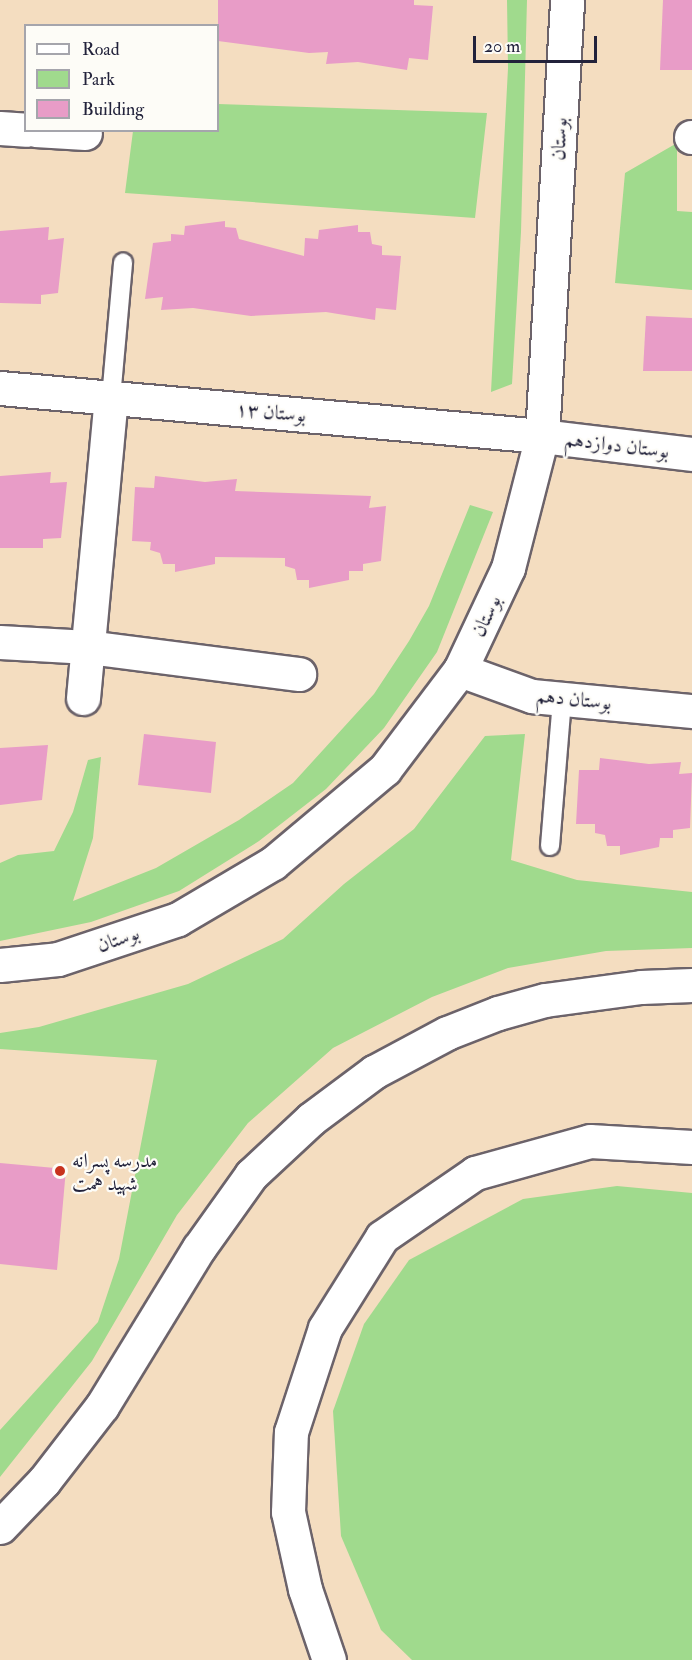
<!DOCTYPE html>
<meta charset="utf-8">
<style>
body{margin:0}
#map{position:relative;width:692px;height:1660px;overflow:hidden;background:#f4ddc0;font-family:"IM FELL Double Pica",Amiri,serif}
div>[style]{position:absolute}
[style*='--x']{left:calc(var(--x)*1px);top:calc(var(--y)*1px);width:calc(var(--w)*1px);rotate:calc(var(--a)*1deg)}
.green>*{inset:0;background:#a0da8d}
.building>*{inset:0;background:#e89cc7}
.roads{filter:drop-shadow(2px 0 #6c636a) drop-shadow(-2px 0 #6c636a) drop-shadow(0 2px #6c636a) drop-shadow(0 -2px #6c636a)}
.lane>*{height:18px;margin:-9px;padding:0 9px;transform-origin:9px;border-radius:9px;background:#fff}
.street>*{height:33px;margin:-16.5px;padding:0 16.5px;transform-origin:16.5px;border-radius:16.5px;background:#fff}
.secondary>*{height:33px;margin:-16.5px;padding:0 16.5px;transform-origin:16.5px;border-radius:16.5px;background:#fff}
.highway>*{height:33px;margin:-16.5px;padding:0 16.5px;transform-origin:16.5px;border-radius:16.5px;background:#fff}
.dots>*{width:16px;height:16px;translate:-50% -50%;box-sizing:border-box;border:3px solid #fdfcf7;border-radius:50%}
span{translate:-50% -50%;white-space:nowrap;text-align:center;line-height:1.15;-webkit-text-stroke:4.5px #fdfcf7;paint-order:stroke}
.street-label{font-size:20px;color:#22223b}
.poi-label{font-size:20px;color:#22223b}
.left{translate:0 -50%;text-align:left}
.legend{position:absolute;left:24px;top:24px;width:195px;height:108px;box-sizing:border-box;background:#fdfcf7;border:2px solid #a5a5ac;margin:0;padding:8px 10px;list-style:none;font-size:18px;color:#22223b}
.legend li{display:flex;align-items:center;gap:12px;height:30px}
.legend b{width:30px;border:2px solid #a5a5ac}
.scale{position:absolute;left:473px;top:36px;width:124px;height:27px;box-sizing:border-box;border:3px solid #22223b;border-top:0;padding-left:8px;font-size:18px;line-height:21px;white-space:nowrap;color:#22223b;-webkit-text-stroke:4px #fdfcf7;paint-order:stroke}
</style>
<div id="map">
<div class="green">
<i style="clip-path:polygon(507px 0,527px 0,521px 232px,512px 384px,491px 392px,508px 68px)"></i>
<i style="clip-path:polygon(218px 104px,487px 113px,475px 218px,125px 193px,133px 131px,218px 130px)"></i>
<i style="clip-path:polygon(677px 143px,677px 211px,692px 212px,692px 290px,615px 283px,625px 173px)"></i>
<i style="clip-path:polygon(470px 505px,493px 512px,437px 652px,384px 728px,326px 789px,259px 841px,179px 891px,91px 922px,0 941px,0 863px,18px 855px,54px 851px,73px 812px,88px 760px,101px 757px,93px 838px,73px 901px,156px 868px,239px 820px,293px 783px,374px 694px,409px 641px,429px 606px)"></i>
<i style="clip-path:polygon(525px 734px,511px 860px,577px 880px,692px 892px,692px 948px,606px 951px,508px 968px,432px 997px,333px 1048px,248px 1123px,177px 1215px,92px 1361px,0 1477px,0 1430px,98px 1322px,119px 1259px,157px 1060px,0 1049px,0 1033px,39px 1027px,188px 984px,283px 939px,344px 884px,414px 829px,485px 736px)"></i>
<i style="clip-path:polygon(617px 1186px,692px 1193px,692px 1660px,412px 1660px,381px 1630px,341px 1536px,333px 1411px,364px 1324px,409px 1260px,523px 1199px)"></i>
</div>
<div class="building">
<i style="clip-path:polygon(218px 0,414px 0,414px 5px,433px 6px,428px 60px,409px 58px,407px 70px,358px 62px,326px 64px,328px 52px,309px 53px,218px 41px)"></i>
<i style="clip-path:polygon(663px 0,692px 0,692px 70px,660px 70px)"></i>
<i style="clip-path:polygon(225px 221px,225px 227px,236px 228px,239px 239px,304px 256px,305px 238px,318px 239px,319px 230px,358px 225px,358px 232px,370px 232px,372px 244px,382px 246px,382px 255px,401px 256px,396px 310px,376px 308px,375px 320px,326px 312px,251px 316px,193px 308px,161px 310px,163px 297px,145px 299px,153px 243px,171px 241px,171px 234px,184px 235px,185px 226px)"></i>
<i style="clip-path:polygon(49px 227px,48px 240px,64px 238px,58px 293px,41px 295px,41px 304px,0 303px,0 231px)"></i>
<i style="clip-path:polygon(646px 316px,692px 318px,692px 371px,643px 371px)"></i>
<i style="clip-path:polygon(51px 472px,50px 483px,67px 482px,61px 538px,43px 539px,43px 548px,0 548px,0 476px)"></i>
<i style="clip-path:polygon(155px 476px,205px 482px,237px 479px,235px 491px,371px 496px,369px 508px,386px 506px,381px 561px,363px 564px,363px 571px,349px 571px,349px 580px,309px 588px,309px 580px,297px 580px,295px 569px,285px 566px,285px 558px,215px 557px,215px 564px,175px 572px,175px 564px,163px 564px,160px 553px,150px 550px,151px 542px,132px 541px,135px 487px,154px 488px)"></i>
<i style="clip-path:polygon(144px 734px,216px 742px,211px 793px,138px 785px)"></i>
<i style="clip-path:polygon(48px 745px,42px 800px,0 805px,0 748px)"></i>
<i style="clip-path:polygon(600px 758px,649px 764px,681px 762px,679px 774px,692px 773px,690px 828px,673px 830px,673px 838px,660px 838px,659px 847px,620px 855px,620px 846px,607px 846px,605px 835px,595px 833px,595px 824px,576px 824px,579px 770px,599px 770px)"></i>
<i style="clip-path:polygon(0 1163px,66px 1169px,57px 1270px,0 1264px)"></i>
</div>
<div class="roads">
<div class="lane">
<i style="--x:111;--y:398;--w:136;--a:-84.9"></i>
<i style="--x:550;--y:846;--w:147;--a:-85.3"></i>
</div>
<div class="street">
<i style="--x:0;--y:128;--w:26;--a:4"></i>
<i style="--x:35;--y:130;--w:50;--a:3.4"></i>
<i style="--x:691;--y:137;--w:1;--a:0"></i>
<i style="--x:0;--y:388;--w:544;--a:5.06"></i>
<i style="--x:542;--y:436;--w:151;--a:6.8"></i>
<i style="--x:0;--y:642;--w:88;--a:3.3"></i>
<i style="--x:88;--y:647;--w:213;--a:7.3"></i>
<i style="--x:460;--y:670;--w:77;--a:19.9"></i>
<i style="--x:532;--y:696;--w:161;--a:5.4"></i>
<i style="--x:83;--y:698;--w:301;--a:-84.7"></i>
</div>
<div class="secondary">
<i style="--x:0;--y:965;--w:58;--a:-5.9"></i>
<i style="--x:58;--y:959;--w:126;--a:-18.4"></i>
<i style="--x:178;--y:919;--w:110;--a:-30.5"></i>
<i style="--x:273;--y:863;--w:146;--a:-40"></i>
<i style="--x:385;--y:769;--w:124;--a:-52.9"></i>
<i style="--x:460;--y:670;--w:113;--a:-64.8"></i>
<i style="--x:508;--y:568;--w:136;--a:-75.6"></i>
<i style="--x:542;--y:436;--w:437;--a:-86.7"></i>
</div>
<div class="highway">
<i style="--x:0;--y:1527;--w:64;--a:-46.3"></i>
<i style="--x:44;--y:1481;--w:95;--a:-52.3"></i>
<i style="--x:102;--y:1406;--w:185;--a:-58.5"></i>
<i style="--x:199;--y:1248;--w:90;--a:-54.5"></i>
<i style="--x:251;--y:1175;--w:82;--a:-43"></i>
<i style="--x:311;--y:1119;--w:79;--a:-36.7"></i>
<i style="--x:374;--y:1072;--w:83;--a:-28.1"></i>
<i style="--x:447;--y:1033;--w:55;--a:-21.4"></i>
<i style="--x:498;--y:1013;--w:49;--a:-15.5"></i>
<i style="--x:545;--y:1000;--w:97;--a:-7.7"></i>
<i style="--x:641;--y:987;--w:51;--a:-2.2"></i>
<i style="--x:329;--y:1660;--w:75;--a:-108.7"></i>
<i style="--x:305;--y:1589;--w:79;--a:-102.4"></i>
<i style="--x:288;--y:1512;--w:80;--a:-87.9"></i>
<i style="--x:291;--y:1432;--w:109;--a:-71.9"></i>
<i style="--x:325;--y:1328;--w:107;--a:-57.9"></i>
<i style="--x:382;--y:1237;--w:113;--a:-34.5"></i>
<i style="--x:475;--y:1173;--w:119;--a:-15.5"></i>
<i style="--x:590;--y:1141;--w:102;--a:3.4"></i>
</div>
</div>
<div class="dots">
<i style="left:60px;top:1171px;background:#c8321e"></i>
</div>
<div class="street-label">
<span style="left:559px;top:139px;rotate:-87deg">بوستان</span>
<span style="left:271px;top:412px;rotate:5deg">بوستان ۱۳</span>
<span style="left:617px;top:445px;rotate:7deg">بوستان دوازدهم</span>
<span style="left:486px;top:616px;rotate:-65deg">بوستان</span>
<span style="left:574px;top:699px;rotate:6deg">بوستان دهم</span>
<span style="left:118px;top:939px;rotate:-19deg">بوستان</span>
</div>
<div class="poi-label">
<span class="left" style="left:72px;top:1172px">مدرسه پسرانه<br>شهید همت</span>
</div>
<ul class="legend">
<li><b style="height:8px;background:#fff"></b>Road</li>
<li><b style="height:16px;background:#a0da8d"></b>Park</li>
<li><b style="height:16px;background:#e89cc7"></b>Building</li>
</ul>
<div class="scale">20 m</div>
</div>
